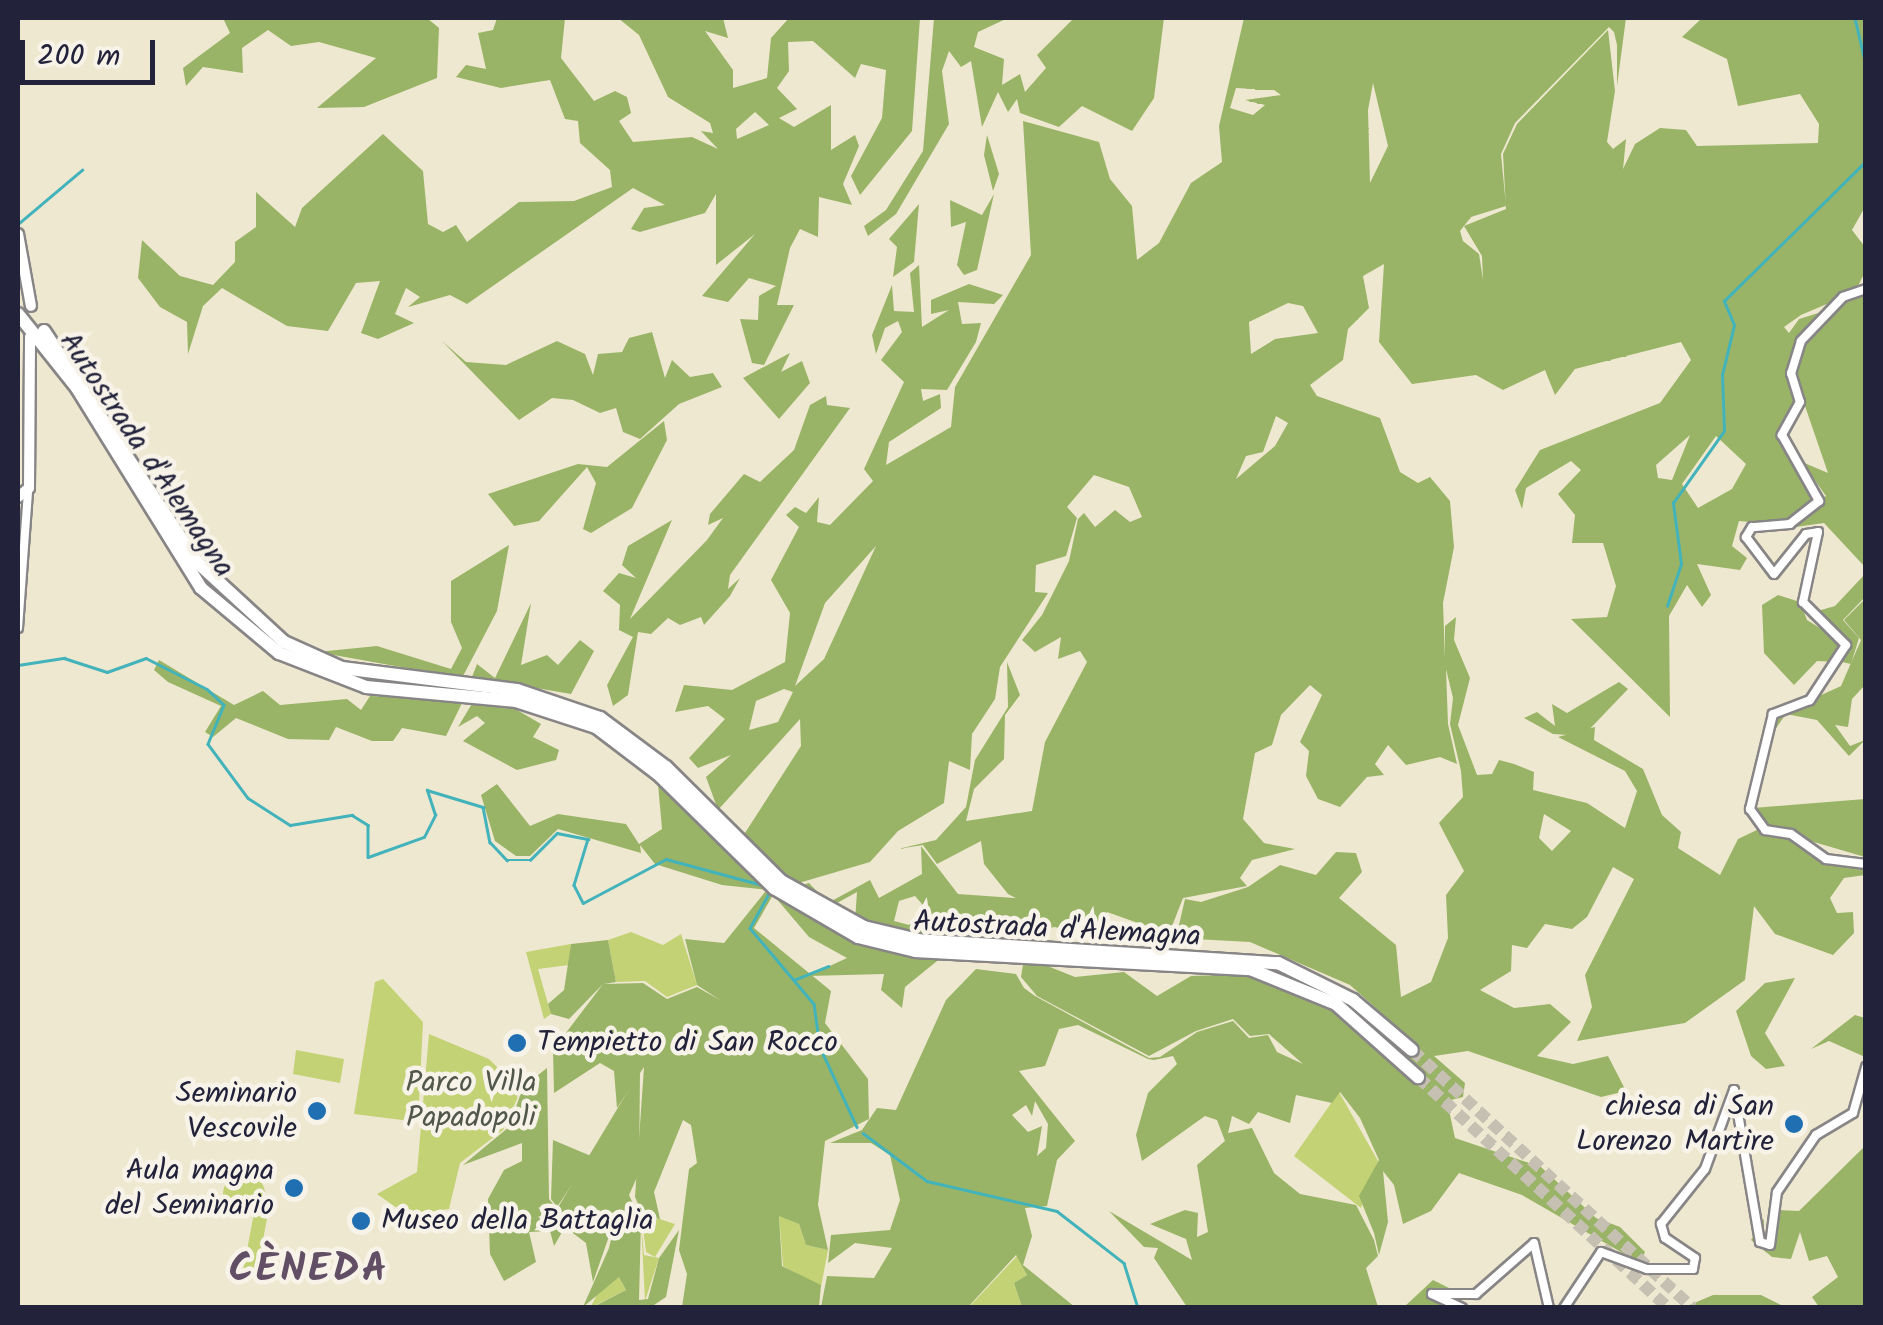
<!DOCTYPE html>
<meta charset="utf-8">
<style>
body{margin:0}
#map{position:relative;width:1883px;height:1325px;overflow:hidden;background:#efe8d0;font-family:Kalam,sans-serif}
div>[style]{position:absolute}
[style*='--x']{left:calc(var(--x)*1px);top:calc(var(--y)*1px);width:calc(var(--w)*1px);rotate:calc(var(--a)*1deg)}
.green>*{inset:0;background:#c2d274}
.round{border-radius:50%}
.forest>*{inset:0;background:#99b466}
.stream>*{height:2.5px;margin:-1.25px;padding:0 1.25px;transform-origin:1.25px;border-radius:1.25px;background:#43b3bb}
.highway-tunnel>*{height:12px;margin-top:-6px;transform-origin:0;background:repeating-linear-gradient(90deg,#c6c0b2 0 12px,transparent 0 18px)}
.roads{filter:drop-shadow(2px 0 #888586) drop-shadow(-2px 0 #888586) drop-shadow(0 2px #888586) drop-shadow(0 -2px #888586)}
.minor>*{height:8px;margin:-4px;padding:0 4px;transform-origin:4px;border-radius:4px;background:#fff}
.major>*{height:10px;margin:-5px;padding:0 5px;transform-origin:5px;border-radius:5px;background:#fff}
.highway>*{height:12px;margin:-6px;padding:0 6px;transform-origin:6px;border-radius:6px;background:#fff}
.dots>*{width:28px;height:28px;translate:-50% -50%;box-sizing:border-box;border:5px solid #f7f3e8;border-radius:50%}
span{translate:-50% -50%;white-space:nowrap;text-align:center;line-height:1.15;-webkit-text-stroke:9px #f7f3e8;paint-order:stroke}
.street-label{font-size:30px;color:#22223b}
.poi-label{font-size:30px;color:#22223b}
.left{translate:0 -50%;text-align:left}
.right{translate:-100% -50%;text-align:right}
.park-label{font-size:30px;color:#52574c}
.district-label{font-size:40px;color:#624e65;font-weight:700;letter-spacing:2.5px}
.frame{position:absolute;inset:0;border:20px solid #22223b;pointer-events:none}
.scale{position:absolute;left:20px;top:40px;width:135px;height:45px;box-sizing:border-box;border:5px solid #22223b;border-top:0;padding-left:12px;font-size:30px;line-height:35px;white-space:nowrap;color:#22223b;-webkit-text-stroke:8px #f7f3e8;paint-order:stroke}
</style>
<div id="map">
<div class="green">
<i style="clip-path:polygon(631px 932px,663px 945px,681px 934px,697px 985px,667px 997px,645px 981px,616px 982px,608px 940px)"></i>
<i style="clip-path:polygon(571px 944px,569px 965px,538px 969px,551px 1014px,544px 1019px,526px 952px)"></i>
<i style="clip-path:polygon(383px 979px,423px 1022px,418px 1122px,354px 1114px,375px 982px)"></i>
<i style="clip-path:polygon(429px 1034px,489px 1059px,518px 1088px,517px 1099px,503px 1130px,460px 1163px,449px 1209px,407px 1215px,377px 1194px,417px 1172px)"></i>
<i style="clip-path:polygon(296px 1050px,344px 1059px,340px 1083px,293px 1074px)"></i>
<i style="clip-path:polygon(1339px 1092px,1378px 1161px,1361px 1208px,1294px 1156px)"></i>
<i class="round" style="left:223px;top:1173px;width:42px;height:42px"></i>
<i style="clip-path:polygon(254px 1213px,267px 1219px,259px 1260px,273px 1261px,270px 1275px,243px 1271px)"></i>
<i style="clip-path:polygon(641px 1213px,675px 1224px,655px 1257px,646px 1252px)"></i>
<i style="clip-path:polygon(779px 1215px,799px 1224px,806px 1245px,828px 1250px,821px 1287px,783px 1266px)"></i>
<i style="clip-path:polygon(641px 1221px,644px 1255px,659px 1258px,645px 1301px)"></i>
<i style="clip-path:polygon(1017px 1256px,1027px 1275px,1014px 1283px,1022px 1307px,968px 1308px)"></i>
<i style="clip-path:polygon(619px 1277px,626px 1290px,590px 1308px,600px 1289px)"></i>
</div>
<div class="forest">
<i style="clip-path:polygon(223px 18px,427px 18px,439px 28px,437px 78px,364px 107px,317px 108px,376px 58px,319px 42px,291px 46px,268px 30px,242px 48px,243px 73px,203px 67px,186px 86px,183px 68px,230px 33px)"></i>
<i style="clip-path:polygon(evenodd,497px 18px,565px 18px,561px 58px,594px 101px,615px 91px,627px 97px,631px 113px,619px 121px,633px 142px,692px 137px,718px 149px,701px 131px,713px 133px,710px 123px,668px 97px,639px 35px,618px 18px,723px 18px,728px 38px,705px 31px,733px 70px,733px 88px,767px 78px,771px 38px,789px 18px,920px 18px,912px 131px,860px 195px,851px 176px,882px 118px,886px 70px,861px 64px,855px 78px,813px 41px,788px 42px,789px 71px,777px 88px,797px 109px,779px 118px,794px 127px,831px 105px,831px 150px,855px 135px,859px 146px,843px 184px,852px 205px,819px 197px,818px 237px,800px 229px,790px 248px,777px 305px,794px 305px,764px 365px,752px 363px,740px 319px,758px 320px,759px 296px,776px 286px,749px 278px,728px 302px,702px 296px,755px 234px,716px 265px,716px 194px,705px 213px,640px 232px,631px 229px,644px 208px,665px 205px,633px 188px,467px 304px,450px 295px,408px 307px,420px 297px,406px 288px,395px 314px,414px 323px,378px 339px,361px 333px,380px 281px,356px 283px,328px 331px,287px 326px,222px 288px,203px 306px,188px 354px,187px 322px,160px 307px,138px 278px,142px 240px,180px 276px,213px 285px,235px 262px,235px 242px,256px 227px,256px 192px,295px 227px,302px 208px,383px 134px,423px 171px,428px 224px,443px 232px,456px 225px,467px 242px,519px 202px,574px 201px,612px 187px,610px 170px,580px 143px,578px 121px,565px 119px,550px 80px,501px 88px,456px 77px,466px 65px,486px 69px,478px 33px,493px 30px,497px 18px,755px 112px,769px 125px,737px 139px,736px 129px,755px 112px)"></i>
<i style="clip-path:polygon(934px 18px,1008px 18px,978px 32px,974px 47px,1004px 59px,1002px 85px,1020px 74px,1025px 92px,1046px 68px,1037px 55px,1074px 18px,1164px 18px,1154px 98px,1132px 131px,1082px 106px,1059px 127px,1020px 113px,1017px 99px,1008px 112px,998px 92px,982px 127px,971px 61px,961px 67px,949px 51px,942px 71px,949px 124px,896px 214px,868px 236px,864px 226px,886px 210px,923px 151px)"></i>
<i style="clip-path:polygon(evenodd,1244px 18px,1626px 18px,1617px 86px,1617px 45px,1614px 32px,1609px 27px,1515px 123px,1501px 154px,1506px 206px,1471px 217px,1460px 231px,1463px 241px,1479px 254px,1483px 280px,1482px 256px,1464px 226px,1506px 209px,1503px 154px,1517px 124px,1608px 30px,1615px 91px,1607px 142px,1613px 149px,1626px 139px,1623px 169px,1635px 144px,1660px 128px,1686px 130px,1697px 146px,1818px 143px,1819px 124px,1800px 94px,1738px 106px,1727px 59px,1682px 37px,1702px 18px,1865px 18px,1865px 207px,1852px 230px,1865px 247px,1865px 272px,1855px 292px,1801px 315px,1784px 327px,1789px 333px,1799px 319px,1828px 310px,1791px 365px,1801px 394px,1781px 428px,1822px 496px,1782px 525px,1739px 521px,1732px 546px,1747px 558px,1740px 570px,1697px 564px,1711px 595px,1702px 607px,1687px 585px,1669px 616px,1670px 717px,1571px 619px,1607px 617px,1616px 586px,1603px 543px,1572px 543px,1575px 515px,1558px 494px,1581px 470px,1571px 461px,1526px 488px,1522px 509px,1515px 490px,1540px 450px,1660px 403px,1691px 360px,1681px 342px,1575px 369px,1555px 395px,1545px 370px,1503px 390px,1476px 375px,1412px 384px,1379px 342px,1384px 264px,1363px 276px,1369px 308px,1348px 329px,1343px 360px,1310px 385px,1317px 396px,1380px 418px,1400px 472px,1418px 483px,1430px 477px,1450px 501px,1454px 547px,1443px 603px,1445px 659px,1445px 626px,1456px 617px,1454px 640px,1470px 678px,1458px 725px,1477px 775px,1492px 774px,1499px 760px,1514px 764px,1534px 772px,1533px 790px,1587px 803px,1625px 828px,1637px 791px,1625px 771px,1558px 737px,1595px 727px,1594px 740px,1643px 769px,1662px 815px,1681px 832px,1678px 848px,1720px 875px,1738px 839px,1761px 828px,1826px 856px,1865px 861px,1865px 875px,1844px 878px,1830px 898px,1837px 913px,1853px 912px,1854px 933px,1833px 955px,1775px 934px,1754px 906px,1745px 980px,1685px 1023px,1577px 1041px,1592px 1007px,1585px 975px,1634px 879px,1613px 867px,1587px 917px,1572px 929px,1545px 924px,1527px 948px,1512px 945px,1511px 971px,1480px 990px,1514px 1008px,1550px 1004px,1571px 1022px,1537px 1056px,1573px 1064px,1608px 1056px,1626px 1091px,1601px 1097px,1468px 1051px,1434px 1056px,1465px 1083px,1463px 1097px,1447px 1101px,1455px 1138px,1541px 1167px,1596px 1218px,1620px 1227px,1645px 1252px,1640px 1263px,1522px 1195px,1459px 1173px,1431px 1211px,1403px 1224px,1394px 1185px,1383px 1171px,1388px 1222px,1379px 1255px,1374px 1233px,1359px 1196px,1379px 1160px,1360px 1118px,1340px 1092px,1332px 1103px,1296px 1095px,1290px 1123px,1258px 1112px,1249px 1124px,1232px 1116px,1228px 1133px,1252px 1128px,1274px 1173px,1300px 1194px,1356px 1205px,1374px 1240px,1378px 1256px,1366px 1268px,1378px 1307px,1187px 1307px,1154px 1258px,1158px 1248px,1144px 1247px,1109px 1211px,1192px 1260px,1186px 1239px,1150px 1224px,1185px 1210px,1198px 1213px,1197px 1237px,1208px 1232px,1197px 1165px,1225px 1141px,1217px 1120px,1205px 1116px,1142px 1161px,1136px 1135px,1148px 1093px,1177px 1064px,1173px 1056px,1154px 1060px,1148px 1059px,1078px 1025px,1059px 1029px,1045px 1066px,1019px 1071px,1075px 1141px,1057px 1160px,1047px 1206px,1025px 1208px,1032px 1236px,1023px 1265px,1075px 1307px,1022px 1307px,1014px 1283px,1027px 1275px,1016px 1255px,968px 1307px,821px 1307px,827px 1276px,874px 1278px,892px 1248px,855px 1243px,828px 1263px,831px 1235px,890px 1230px,900px 1200px,890px 1155px,871px 1143px,830px 1143px,862px 1130px,877px 1108px,896px 1110px,946px 1000px,976px 969px,1016px 974px,1024px 988px,1035px 996px,1149px 1058px,1160px 1057px,1197px 1032px,1233px 1021px,1249px 1038px,1268px 1035px,1277px 1052px,1303px 1064px,1269px 1034px,1250px 1036px,1233px 1019px,1196px 1031px,1149px 1056px,1037px 996px,1021px 977px,1023px 964px,1040px 963px,1075px 977px,1124px 972px,1157px 996px,1191px 976px,1247px 974px,1328px 1007px,1417px 1082px,1425px 1075px,1408px 1057px,1418px 1046px,1350px 985px,1250px 942px,1176px 938px,1185px 899px,1201px 902px,1248px 887px,1280px 865px,1316px 875px,1336px 852px,1356px 853px,1362px 872px,1339px 898px,1396px 945px,1401px 997px,1431px 982px,1448px 938px,1446px 895px,1464px 871px,1439px 823px,1463px 797px,1461px 771px,1450px 724px,1453px 698px,1446px 669px,1448px 724px,1457px 764px,1440px 757px,1406px 765px,1388px 745px,1375px 764px,1384px 775px,1367px 777px,1340px 807px,1318px 799px,1306px 776px,1309px 751px,1300px 742px,1322px 695px,1310px 685px,1281px 715px,1272px 745px,1255px 753px,1243px 819px,1264px 843px,1295px 849px,1252px 860px,1240px 878px,1247px 886px,1183px 898px,1169px 934px,1107px 912px,1094px 932px,1077px 930px,1008px 894px,984px 864px,981px 841px,937px 864px,923px 845px,898px 849px,936px 840px,966px 807px,975px 760px,1008px 707px,1007px 662px,1020px 695px,1005px 715px,1004px 759px,974px 789px,966px 821px,1032px 811px,1045px 742px,1087px 662px,1080px 651px,1058px 659px,1061px 637px,1035px 652px,1022px 640px,1042px 615px,1069px 561px,1078px 519px,1084px 513px,1095px 527px,1115px 510px,1130px 522px,1142px 517px,1129px 487px,1094px 475px,1067px 507px,1077px 518px,1066px 556px,1036px 565px,1035px 592px,1048px 593px,1000px 667px,995px 699px,972px 734px,970px 770px,949px 761px,944px 803px,898px 831px,870px 862px,792px 885px,743px 836px,801px 746px,800px 719px,718px 810px,706px 777px,731px 755px,698px 768px,689px 758px,725px 719px,708px 706px,675px 712px,684px 685px,732px 690px,785px 662px,790px 613px,771px 580px,799px 527px,786px 515px,795px 507px,806px 513px,819px 497px,817px 522px,830px 525px,873px 481px,864px 469px,904px 382px,881px 360px,902px 332px,898px 321px,885px 328px,876px 354px,872px 335px,892px 285px,894px 311px,914px 312px,910px 273px,919px 265px,922px 327px,949px 310px,931px 314px,931px 300px,969px 284px,1003px 295px,994px 304px,958px 302px,962px 324px,981px 323px,976px 342px,947px 390px,921px 389px,923px 401px,940px 394px,941px 408px,889px 442px,886px 465px,951px 427px,955px 387px,1031px 255px,1023px 121px,1099px 142px,1110px 179px,1132px 206px,1137px 260px,1159px 243px,1191px 183px,1222px 162px,1219px 126px,1244px 18px,1373px 83px,1388px 146px,1370px 183px,1368px 110px,1373px 83px,1244px 18px,1236px 88px,1274px 90px,1281px 95px,1245px 100px,1265px 105px,1253px 115px,1230px 108px,1236px 88px,1244px 18px,1288px 303px,1303px 306px,1318px 333px,1275px 339px,1251px 354px,1249px 322px,1288px 303px,1244px 18px,1276px 416px,1288px 423px,1275px 446px,1236px 479px,1246px 456px,1263px 452px,1276px 416px,1244px 18px,1690px 435px,1672px 480px,1658px 478px,1656px 465px,1690px 435px,1244px 18px,1716px 436px,1746px 464px,1732px 489px,1698px 508px,1682px 484px,1716px 436px,1244px 18px,876px 546px,824px 659px,795px 686px,825px 603px,876px 546px,1244px 18px,784px 689px,793px 692px,778px 722px,749px 730px,756px 701px,784px 689px,1244px 18px,1544px 814px,1571px 831px,1552px 851px,1539px 838px,1544px 814px,1244px 18px,1035px 1101px,1048px 1124px,1046px 1148px,1037px 1156px,1042px 1126px,1028px 1132px,1012px 1115px,1026px 1105px,1032px 1116px,1035px 1101px)"></i>
<i style="clip-path:polygon(987px 135px,999px 174px,993px 191px,984px 155px)"></i>
<i style="clip-path:polygon(994px 194px,977px 270px,964px 275px,957px 265px,966px 222px,951px 227px,950px 200px,982px 215px)"></i>
<i style="clip-path:polygon(919px 204px,914px 262px,893px 277px,897px 247px,889px 239px)"></i>
<i style="clip-path:polygon(1865px 294px,1865px 567px,1824px 523px,1775px 530px,1826px 496px,1802px 462px,1828px 473px,1794px 374px,1802px 347px,1842px 302px)"></i>
<i style="clip-path:polygon(652px 332px,665px 378px,672px 360px,690px 377px,713px 373px,722px 387px,679px 404px,640px 439px,623px 432px,616px 408px,600px 413px,573px 400px,552px 398px,519px 420px,442px 341px,466px 362px,506px 365px,557px 341px,585px 354px,593px 375px,598px 354px,622px 352px,629px 338px)"></i>
<i style="clip-path:polygon(790px 353px,781px 372px,802px 361px,810px 383px,779px 419px,743px 378px)"></i>
<i style="clip-path:polygon(826px 396px,827px 405px,850px 408px,730px 575px,728px 589px,740px 578px,730px 596px,704px 625px,701px 617px,680px 625px,668px 618px,651px 634px,638px 632px,628px 695px,613px 706px,607px 685px,633px 637px,619px 630px,620px 605px,603px 591px,619px 573px,636px 578px,622px 565px,628px 546px,672px 520px,630px 619px,707px 540px,723px 518px,708px 525px,710px 514px,744px 474px,760px 482px,794px 450px,810px 405px)"></i>
<i style="clip-path:polygon(664px 421px,667px 440px,632px 508px,591px 533px,583px 529px,596px 483px,587px 467px,539px 521px,514px 526px,488px 494px,578px 464px,607px 467px)"></i>
<i style="clip-path:polygon(509px 545px,497px 611px,462px 678px,317px 652px,377px 646px,451px 669px,462px 648px,451px 622px,451px 581px)"></i>
<i style="clip-path:polygon(1865px 574px,1865px 597px,1843px 620px,1859px 638px,1851px 664px,1842px 662px,1847px 643px,1809px 618px,1804px 602px,1814px 612px,1835px 606px)"></i>
<i style="clip-path:polygon(1778px 595px,1800px 602px,1807px 620px,1842px 642px,1838px 662px,1817px 661px,1794px 685px,1764px 653px,1762px 605px)"></i>
<i style="clip-path:polygon(1865px 599px,1865px 685px,1852px 699px,1848px 727px,1835px 725px,1850px 746px,1865px 740px,1849px 756px,1817px 720px,1786px 714px,1774px 731px,1775px 716px,1841px 686px,1861px 640px,1844px 620px)"></i>
<i style="clip-path:polygon(531px 603px,521px 665px,547px 655px,558px 665px,580px 640px,594px 651px,571px 694px,472px 677px,477px 664px,495px 678px)"></i>
<i style="clip-path:polygon(159px 660px,234px 705px,263px 691px,280px 705px,347px 699px,361px 710px,370px 696px,464px 699px,446px 736px,402px 728px,393px 741px,372px 741px,336px 727px,329px 740px,288px 739px,236px 718px,213px 737px,205px 732px,221px 706px,168px 682px,154px 670px)"></i>
<i style="clip-path:polygon(1619px 682px,1628px 689px,1583px 736px,1553px 734px,1524px 718px,1537px 712px,1555px 726px,1552px 704px,1567px 713px)"></i>
<i style="clip-path:polygon(473px 702px,505px 703px,541px 724px,533px 737px,559px 750px,556px 760px,517px 770px,463px 741px,485px 723px,477px 716px,458px 727px)"></i>
<i style="clip-path:polygon(497px 784px,530px 826px,558px 814px,626px 824px,639px 844px,662px 829px,658px 784px,769px 890px,722px 885px,655px 864px,640px 845px,641px 853px,558px 829px,530px 856px,516px 856px,495px 841px,481px 795px)"></i>
<i style="clip-path:polygon(1865px 799px,1865px 857px,1766px 828px,1753px 808px)"></i>
<i style="clip-path:polygon(evenodd,921px 846px,958px 894px,1028px 899px,1089px 937px,1055px 927px,968px 940px,904px 935px,855px 921px,857px 892px,828px 908px,795px 887px,809px 883px,828px 903px,870px 880px,879px 898px,922px 874px,921px 846px,915px 896px,936px 920px,935px 924px,918px 915px,909px 925px,894px 921px,899px 901px,915px 896px)"></i>
<i style="clip-path:polygon(765px 892px,773px 895px,754px 928px,831px 991px,825px 1023px,868px 1079px,869px 1119px,825px 1141px,818px 1205px,828px 1250px,806px 1245px,799px 1224px,779px 1216px,782px 1266px,821px 1285px,819px 1307px,682px 1307px,687px 1274px,679px 1250px,689px 1169px,697px 1163px,691px 1125px,683px 1120px,654px 1192px,660px 1219px,643px 1215px,635px 1197px,644px 1067px,617px 1108px,614px 1071px,600px 1063px,554px 1093px,553px 1050px,603px 984px,569px 1019px,551px 1014px,548px 1004px,564px 990px,571px 944px,608px 940px,616px 982px,604px 984px,643px 983px,667px 999px,697px 987px,720px 1000px,697px 985px,685px 939px,724px 943px)"></i>
<i style="clip-path:polygon(775px 897px,857px 941px,942px 957px,905px 987px,902px 1008px,881px 990px,884px 974px,808px 976px,847px 958px,809px 937px)"></i>
<i style="clip-path:polygon(1795px 978px,1765px 1033px,1785px 1066px,1766px 1069px,1751px 1056px,1736px 1011px,1765px 983px)"></i>
<i style="clip-path:polygon(1855px 1015px,1865px 1018px,1865px 1057px,1829px 1041px,1811px 1049px)"></i>
<i style="clip-path:polygon(547px 1068px,549px 1199px,557px 1209px,640px 1071px,639px 1173px,629px 1195px,641px 1221px,639px 1300px,648px 1299px,659px 1258px,679px 1230px,666px 1297px,651px 1307px,595px 1306px,626px 1290px,619px 1277px,583px 1307px,609px 1248px,615px 1223px,623px 1224px,626px 1221px,614px 1222px,593px 1282px,586px 1243px,565px 1227px,554px 1246px,550px 1231px,529px 1232px,536px 1262px,504px 1281px,490px 1254px,488px 1199px,504px 1170px,522px 1161px,522px 1143px,463px 1165px,509px 1127px,523px 1087px)"></i>
<i style="clip-path:polygon(553px 1140px,591px 1156px,557px 1207px,551px 1199px)"></i>
<i style="clip-path:polygon(1865px 1146px,1865px 1307px,1819px 1307px,1812px 1297px,1838px 1277px,1827px 1256px,1809px 1261px,1800px 1232px,1791px 1259px,1772px 1257px,1751px 1240px,1764px 1219px,1763px 1247px,1773px 1246px,1776px 1210px,1799px 1211px)"></i>
<i style="clip-path:polygon(1433px 1280px,1455px 1291px,1433px 1288px,1429px 1300px,1462px 1308px,1403px 1308px)"></i>
<i style="clip-path:polygon(1713px 1295px,1761px 1295px,1783px 1306px,1685px 1307px)"></i>
</div>
<div class="stream">
<i style="--x:1855;--y:18;--w:48;--a:76.8"></i>
<i style="--x:18;--y:224;--w:84;--a:-40.2"></i>
<i style="--x:1667;--y:606;--w:44;--a:-71.6"></i>
<i style="--x:1681;--y:564;--w:62;--a:-97.5"></i>
<i style="--x:1673;--y:503;--w:88;--a:-54.7"></i>
<i style="--x:1724;--y:431;--w:56;--a:-92"></i>
<i style="--x:1722;--y:375;--w:51;--a:-76.5"></i>
<i style="--x:1734;--y:325;--w:26;--a:-113"></i>
<i style="--x:1724;--y:301;--w:199;--a:-44.6"></i>
<i style="--x:18;--y:665;--w:47;--a:-8.7"></i>
<i style="--x:64;--y:658;--w:45;--a:18"></i>
<i style="--x:107;--y:672;--w:41;--a:-19.7"></i>
<i style="--x:146;--y:658;--w:68;--a:26.9"></i>
<i style="--x:207;--y:689;--w:23;--a:43"></i>
<i style="--x:224;--y:705;--w:42;--a:112.3"></i>
<i style="--x:208;--y:744;--w:67;--a:53.5"></i>
<i style="--x:248;--y:798;--w:50;--a:32.7"></i>
<i style="--x:290;--y:825;--w:63;--a:-9.2"></i>
<i style="--x:352;--y:815;--w:19;--a:32"></i>
<i style="--x:368;--y:825;--w:32;--a:90"></i>
<i style="--x:368;--y:857;--w:59;--a:-19.7"></i>
<i style="--x:424;--y:837;--w:25;--a:-63"></i>
<i style="--x:435;--y:815;--w:26;--a:-108"></i>
<i style="--x:427;--y:790;--w:59;--a:16.9"></i>
<i style="--x:483;--y:807;--w:36;--a:79"></i>
<i style="--x:490;--y:842;--w:25;--a:47"></i>
<i style="--x:507;--y:860;--w:23;--a:0"></i>
<i style="--x:530;--y:860;--w:38;--a:-45"></i>
<i style="--x:557;--y:833;--w:32;--a:11"></i>
<i style="--x:588;--y:839;--w:48;--a:106.9"></i>
<i style="--x:574;--y:885;--w:20;--a:63"></i>
<i style="--x:583;--y:903;--w:94;--a:-27.9"></i>
<i style="--x:666;--y:859;--w:104;--a:15.1"></i>
<i style="--x:769;--y:894;--w:39;--a:119"></i>
<i style="--x:750;--y:928;--w:99;--a:49.9"></i>
<i style="--x:814;--y:1004;--w:43;--a:82.1"></i>
<i style="--x:820;--y:1047;--w:88;--a:65.2"></i>
<i style="--x:794;--y:980;--w:37;--a:-22"></i>
<i style="--x:863;--y:1133;--w:80;--a:36.9"></i>
<i style="--x:927;--y:1181;--w:133;--a:13"></i>
<i style="--x:1057;--y:1211;--w:85;--a:37.8"></i>
<i style="--x:1124;--y:1263;--w:47;--a:72.7"></i>
</div>
<div class="highway-tunnel">
<i style="--x:1412;--y:1050;--w:381;--a:42.6"></i>
<i style="--x:1418;--y:1077;--w:340;--a:42.7"></i>
</div>
<div class="roads">
<div class="minor">
<i style="--x:1866;--y:289;--w:24;--a:161"></i>
<i style="--x:1843;--y:297;--w:61;--a:133.7"></i>
<i style="--x:1801;--y:341;--w:34;--a:107"></i>
<i style="--x:1791;--y:373;--w:30;--a:73"></i>
<i style="--x:1800;--y:402;--w:38;--a:119"></i>
<i style="--x:1782;--y:435;--w:76;--a:60.7"></i>
<i style="--x:1819;--y:501;--w:37;--a:142"></i>
<i style="--x:1790;--y:524;--w:38;--a:175"></i>
<i style="--x:1752;--y:527;--w:12;--a:121"></i>
<i style="--x:1746;--y:537;--w:46;--a:52.9"></i>
<i style="--x:1774;--y:574;--w:51;--a:-51.3"></i>
<i style="--x:1806;--y:534;--w:12;--a:-9"></i>
<i style="--x:1818;--y:532;--w:72;--a:102.1"></i>
<i style="--x:1803;--y:602;--w:61;--a:45"></i>
<i style="--x:1846;--y:645;--w:66;--a:123.2"></i>
<i style="--x:1810;--y:700;--w:40;--a:159"></i>
<i style="--x:1773;--y:714;--w:98;--a:103.6"></i>
<i style="--x:1750;--y:809;--w:26;--a:54"></i>
<i style="--x:1765;--y:830;--w:26;--a:9"></i>
<i style="--x:1791;--y:834;--w:43;--a:35.5"></i>
<i style="--x:1826;--y:859;--w:40;--a:7.1"></i>
<i style="--x:18;--y:628;--w:136;--a:-85.8"></i>
<i style="--x:1432;--y:1294;--w:44;--a:0"></i>
<i style="--x:1476;--y:1294;--w:77;--a:-41.3"></i>
<i style="--x:1534;--y:1243;--w:67;--a:77"></i>
<i style="--x:1432;--y:1294;--w:33;--a:25"></i>
<i style="--x:1564;--y:1308;--w:67;--a:-56.5"></i>
<i style="--x:1601;--y:1252;--w:49;--a:20.3"></i>
<i style="--x:1647;--y:1269;--w:46;--a:0"></i>
<i style="--x:1693;--y:1269;--w:11;--a:-80"></i>
<i style="--x:1695;--y:1258;--w:36;--a:-146"></i>
<i style="--x:1665;--y:1238;--w:15;--a:-106"></i>
<i style="--x:1661;--y:1224;--w:70;--a:-51.3"></i>
<i style="--x:1705;--y:1169;--w:84;--a:-69.8"></i>
<i style="--x:1734;--y:1090;--w:154;--a:80.3"></i>
<i style="--x:1760;--y:1242;--w:10;--a:17"></i>
<i style="--x:1770;--y:1245;--w:53;--a:-82.5"></i>
<i style="--x:1777;--y:1192;--w:69;--a:-55.6"></i>
<i style="--x:1816;--y:1135;--w:43;--a:-30.7"></i>
<i style="--x:1853;--y:1113;--w:48;--a:-74.2"></i>
</div>
<div class="major">
<i style="--x:18;--y:234;--w:73;--a:79.8"></i>
<i style="--x:18;--y:497;--w:14;--a:-39"></i>
<i style="--x:29;--y:488;--w:151;--a:-89.6"></i>
</div>
<div class="highway">
<i style="--x:18;--y:314;--w:95;--a:51.4"></i>
<i style="--x:77;--y:388;--w:235;--a:58.2"></i>
<i style="--x:201;--y:588;--w:102;--a:39.8"></i>
<i style="--x:279;--y:653;--w:93;--a:21.3"></i>
<i style="--x:366;--y:687;--w:151;--a:5.3"></i>
<i style="--x:516;--y:701;--w:84;--a:18"></i>
<i style="--x:596;--y:727;--w:78;--a:37.2"></i>
<i style="--x:658;--y:774;--w:163;--a:44.5"></i>
<i style="--x:774;--y:888;--w:97;--a:30.3"></i>
<i style="--x:858;--y:937;--w:60;--a:13.6"></i>
<i style="--x:916;--y:951;--w:334;--a:3.1"></i>
<i style="--x:1250;--y:969;--w:93;--a:22.1"></i>
<i style="--x:1336;--y:1004;--w:110;--a:41.7"></i>
<i style="--x:44;--y:331;--w:277;--a:56.5"></i>
<i style="--x:197;--y:562;--w:118;--a:42.6"></i>
<i style="--x:284;--y:642;--w:64;--a:24.1"></i>
<i style="--x:342;--y:668;--w:176;--a:7.2"></i>
<i style="--x:517;--y:690;--w:88;--a:18.6"></i>
<i style="--x:600;--y:718;--w:82;--a:36.6"></i>
<i style="--x:666;--y:767;--w:162;--a:44.7"></i>
<i style="--x:781;--y:881;--w:95;--a:29"></i>
<i style="--x:864;--y:927;--w:56;--a:13.5"></i>
<i style="--x:918;--y:940;--w:361;--a:3.7"></i>
<i style="--x:1278;--y:963;--w:84;--a:26.3"></i>
<i style="--x:1353;--y:1000;--w:77;--a:40.3"></i>
</div>
</div>
<div class="dots">
<i style="left:517px;top:1043px;background:#1f6fb2"></i>
<i style="left:317px;top:1111px;background:#1f6fb2"></i>
<i style="left:1794px;top:1124px;background:#1f6fb2"></i>
<i style="left:294px;top:1188px;background:#1f6fb2"></i>
<i style="left:361px;top:1221px;background:#1f6fb2"></i>
</div>
<div class="street-label">
<span style="left:146px;top:455px;rotate:56deg">Autostrada d'Alemagna</span>
<span style="left:1057px;top:930px;rotate:3deg">Autostrada d'Alemagna</span>
</div>
<div class="poi-label">
<span class="left" style="left:537px;top:1043px">Tempietto di San Rocco</span>
<span class="right" style="left:297px;top:1111px">Seminario<br>Vescovile</span>
<span class="right" style="left:1774px;top:1124px">chiesa di San<br>Lorenzo Martire</span>
<span class="right" style="left:274px;top:1188px">Aula magna<br>del Seminario</span>
<span class="left" style="left:381px;top:1221px">Museo della Battaglia</span>
</div>
<div class="park-label">
<span style="left:471px;top:1100px">Parco Villa<br>Papadopoli</span>
</div>
<div class="district-label">
<span style="left:309px;top:1270px">CÈNEDA</span>
</div>
<div class="frame"></div>
<div class="scale">200 m</div>
</div>
